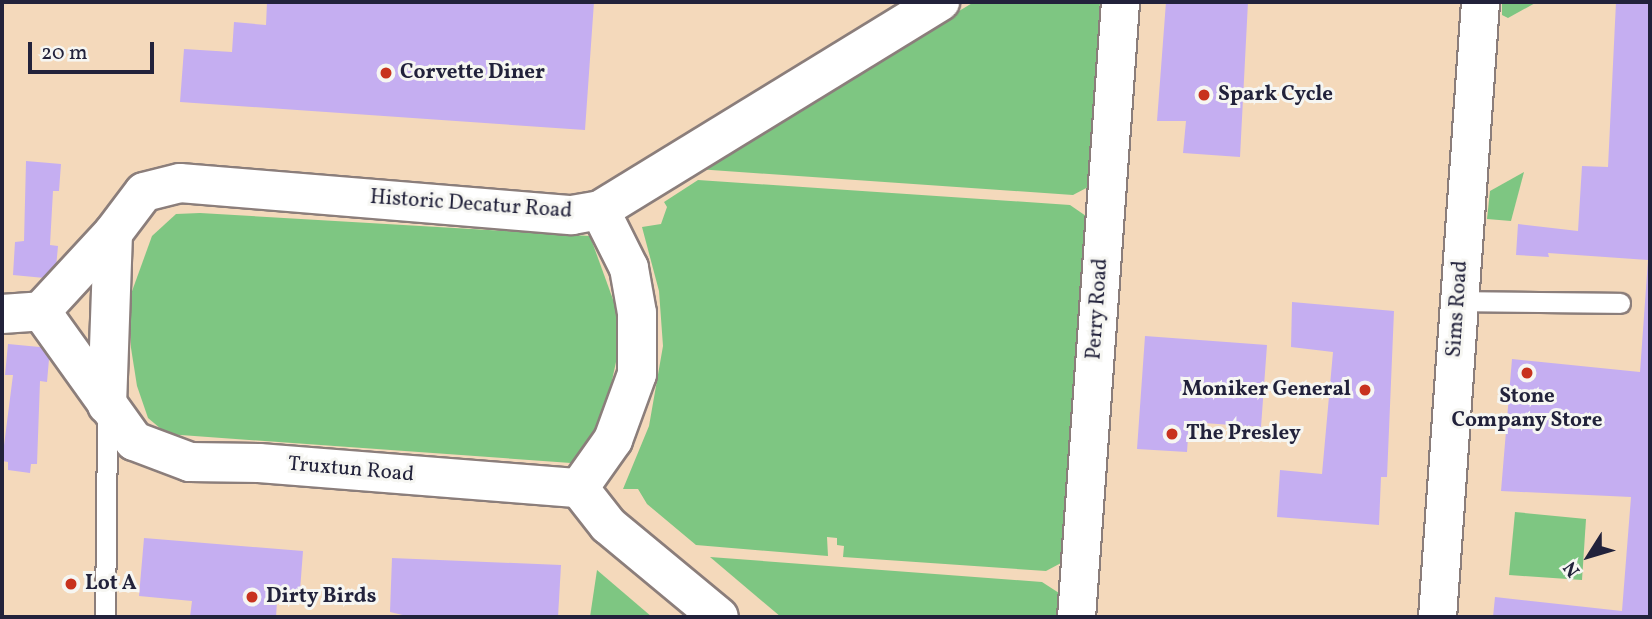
<!DOCTYPE html>
<style>
body{margin:0}
#map{position:relative;width:1652px;height:619px;overflow:hidden;background:#f4d9bb;font-family:Vollkorn,serif}
div>[style]{position:absolute}
[style*='--x']{left:calc(var(--x)*1px);top:calc(var(--y)*1px);width:calc(var(--w)*1px);rotate:calc(var(--a)*1deg)}
.green>*{inset:0;background:#7ec682}
.building>*{inset:0;background:#c5aef1}
.roads{filter:drop-shadow(2px 0 #8b7e7b) drop-shadow(-2px 0 #8b7e7b) drop-shadow(0 2px #8b7e7b) drop-shadow(0 -2px #8b7e7b)}
.service>*{height:19px;margin:-9.5px;padding:0 9.5px;transform-origin:9.5px;border-radius:9.5px;background:#fff}
.minor>*{height:37px;margin:-18.5px;padding:0 18.5px;transform-origin:18.5px;border-radius:18.5px;background:#fff}
.tertiary>*{height:38px;margin:-19px;padding:0 19px;transform-origin:19px;border-radius:19px;background:#fff}
.dots>*{width:19px;height:19px;translate:-50% -50%;box-sizing:border-box;border:4px solid #f6f6f2;border-radius:50%}
span{translate:-50% -50%;white-space:nowrap;text-align:center;line-height:1.15;-webkit-text-stroke:6px #f6f6f2;paint-order:stroke}
.poi-label{font-size:21px;color:#22223b;font-weight:700}
.left{translate:0 -50%;text-align:left}
.right{translate:-100% -50%;text-align:right}
.street-label{font-size:21px;color:#22223b}
.frame{position:absolute;inset:0;border:4px solid #22223b;pointer-events:none}
.north{position:absolute;left:1554px;top:521px;width:70px;height:70px;-webkit-text-stroke:5px #f6f6f2;paint-order:stroke;rotate:233deg;font-size:19px;font-weight:700;line-height:28px;text-align:center;color:#22223b}
.north::after{content:'';display:block;margin:auto;width:24px;height:32px;background:#22223b;clip-path:polygon(50% 0,100% 100%,50% 72%,0 100%)}
.scale{position:absolute;left:28px;top:42px;width:126px;height:32px;box-sizing:border-box;border:4px solid #22223b;border-top:0;padding-left:9px;font-size:21px;line-height:24px;white-space:nowrap;color:#22223b;-webkit-text-stroke:5px #f6f6f2;paint-order:stroke}
</style>
<div id="map">
<div class="green">
<i style="clip-path:polygon(974px 2px,1100px 2px,1090px 186px,1073px 195px,697px 169px)"></i>
<i style="clip-path:polygon(1502px 2px,1537px 2px,1508px 18px,1502px 15px)"></i>
<i style="clip-path:polygon(1524px 172px,1511px 221px,1487px 219px,1490px 191px)"></i>
<i style="clip-path:polygon(698px 180px,1070px 205px,1086px 216px,1061px 563px,1046px 571px,843px 557px,844px 546px,837px 545px,837px 538px,827px 537px,828px 556px,696px 545px,647px 504px,638px 489px,623px 489px,649px 426px,663px 346px,659px 291px,642px 227px,661px 224px,667px 207px,664px 202px)"></i>
<i style="clip-path:polygon(200px 213px,590px 236px,615px 305px,619px 348px,602px 427px,586px 451px,571px 463px,167px 434px,148px 418px,137px 386px,131px 348px,131px 294px,152px 236px,176px 214px)"></i>
<i style="clip-path:polygon(1515px 512px,1586px 519px,1582px 580px,1509px 575px)"></i>
<i style="clip-path:polygon(710px 557px,1042px 582px,1059px 593px,1057px 617px,781px 617px)"></i>
<i style="clip-path:polygon(597px 570px,652px 617px,590px 617px)"></i>
</div>
<div class="building">
<i style="clip-path:polygon(267px 2px,594px 2px,585px 130px,180px 102px,184px 49px,232px 52px,234px 22px,266px 25px)"></i>
<i style="clip-path:polygon(1166px 2px,1248px 2px,1240px 157px,1183px 153px,1186px 121px,1157px 121px)"></i>
<i style="clip-path:polygon(1616px 2px,1650px 2px,1650px 617px,1493px 617px,1495px 597px,1622px 611px,1631px 497px,1501px 491px,1512px 359px,1640px 372px,1648px 260px,1548px 253px,1549px 257px,1516px 255px,1518px 224px,1578px 231px,1582px 166px,1608px 167px)"></i>
<i style="clip-path:polygon(26px 161px,61px 164px,59px 191px,53px 191px,50px 245px,58px 246px,55px 279px,13px 275px,15px 242px,24px 241px)"></i>
<i style="clip-path:polygon(1292px 302px,1394px 311px,1387px 477px,1381px 477px,1379px 525px,1277px 517px,1280px 470px,1322px 474px,1333px 352px,1291px 347px)"></i>
<i style="clip-path:polygon(1145px 336px,1267px 345px,1261px 427px,1189px 422px,1187px 452px,1137px 449px)"></i>
<i style="clip-path:polygon(8px 344px,50px 348px,47px 382px,40px 381px,37px 464px,31px 464px,30px 473px,8px 470px,8px 462px,2px 461px,13px 375px,5px 375px)"></i>
<i style="clip-path:polygon(144px 538px,303px 551px,299px 604px,277px 602px,276px 617px,190px 617px,192px 601px,139px 596px)"></i>
<i style="clip-path:polygon(392px 558px,561px 565px,558px 617px,411px 617px,390px 612px)"></i>
</div>
<div class="roads">
<div class="service">
<i style="--x:1459;--y:301;--w:161;--a:0.7"></i>
<i style="--x:105;--y:617;--w:207;--a:-89.4"></i>
</div>
<div class="minor">
<i style="--x:1076;--y:617;--w:617;--a:-85.91"></i>
<i style="--x:1437;--y:617;--w:617;--a:-86"></i>
</div>
<div class="tertiary">
<i style="--x:41;--y:311;--w:106;--a:-47.3"></i>
<i style="--x:113;--y:233;--w:51;--a:-52.9"></i>
<i style="--x:144;--y:192;--w:37;--a:-14"></i>
<i style="--x:180;--y:183;--w:393;--a:4.7"></i>
<i style="--x:572;--y:215;--w:28;--a:-10"></i>
<i style="--x:600;--y:210;--w:399;--a:-31.5"></i>
<i style="--x:41;--y:311;--w:160;--a:54.4"></i>
<i style="--x:134;--y:441;--w:60;--a:20.6"></i>
<i style="--x:190;--y:462;--w:69;--a:0.8"></i>
<i style="--x:259;--y:463;--w:321;--a:4.5"></i>
<i style="--x:579;--y:488;--w:47;--a:51.9"></i>
<i style="--x:608;--y:525;--w:144;--a:39.7"></i>
<i style="--x:2;--y:314;--w:39;--a:-4"></i>
<i style="--x:107;--y:405;--w:172;--a:-88"></i>
<i style="--x:579;--y:488;--w:59;--a:-54.7"></i>
<i style="--x:613;--y:440;--w:70;--a:-70"></i>
<i style="--x:637;--y:374;--w:61;--a:-90"></i>
<i style="--x:637;--y:313;--w:46;--a:-100.1"></i>
<i style="--x:629;--y:268;--w:65;--a:-116.6"></i>
</div>
</div>
<div class="dots">
<i style="left:386px;top:73px;background:#c8321e"></i>
<i style="left:1204px;top:95px;background:#c8321e"></i>
<i style="left:1527px;top:373px;background:#c8321e"></i>
<i style="left:1365px;top:390px;background:#c8321e"></i>
<i style="left:1172px;top:434px;background:#c8321e"></i>
<i style="left:71px;top:584px;background:#c8321e"></i>
<i style="left:252px;top:597px;background:#c8321e"></i>
</div>
<div class="poi-label">
<span class="left" style="left:400px;top:73px">Corvette Diner</span>
<span class="left" style="left:1218px;top:95px">Spark Cycle</span>
<span class="right" style="left:1351px;top:390px">Moniker General</span>
<span style="left:1527px;top:409px">Stone<br>Company Store</span>
<span class="left" style="left:1186px;top:434px">The Presley</span>
<span class="left" style="left:85px;top:584px">Lot A</span>
<span class="left" style="left:266px;top:597px">Dirty Birds</span>
</div>
<div class="street-label">
<span style="left:471px;top:205px;rotate:4deg">Historic Decatur Road</span>
<span style="left:1098px;top:309px;rotate:-86deg">Perry Road</span>
<span style="left:1458px;top:309px;rotate:-86deg">Sims Road</span>
<span style="left:351px;top:470px;rotate:5deg">Truxtun Road</span>
</div>
<div class="frame"></div>
<div class="north">N</div>
<div class="scale">20 m</div>
</div>
